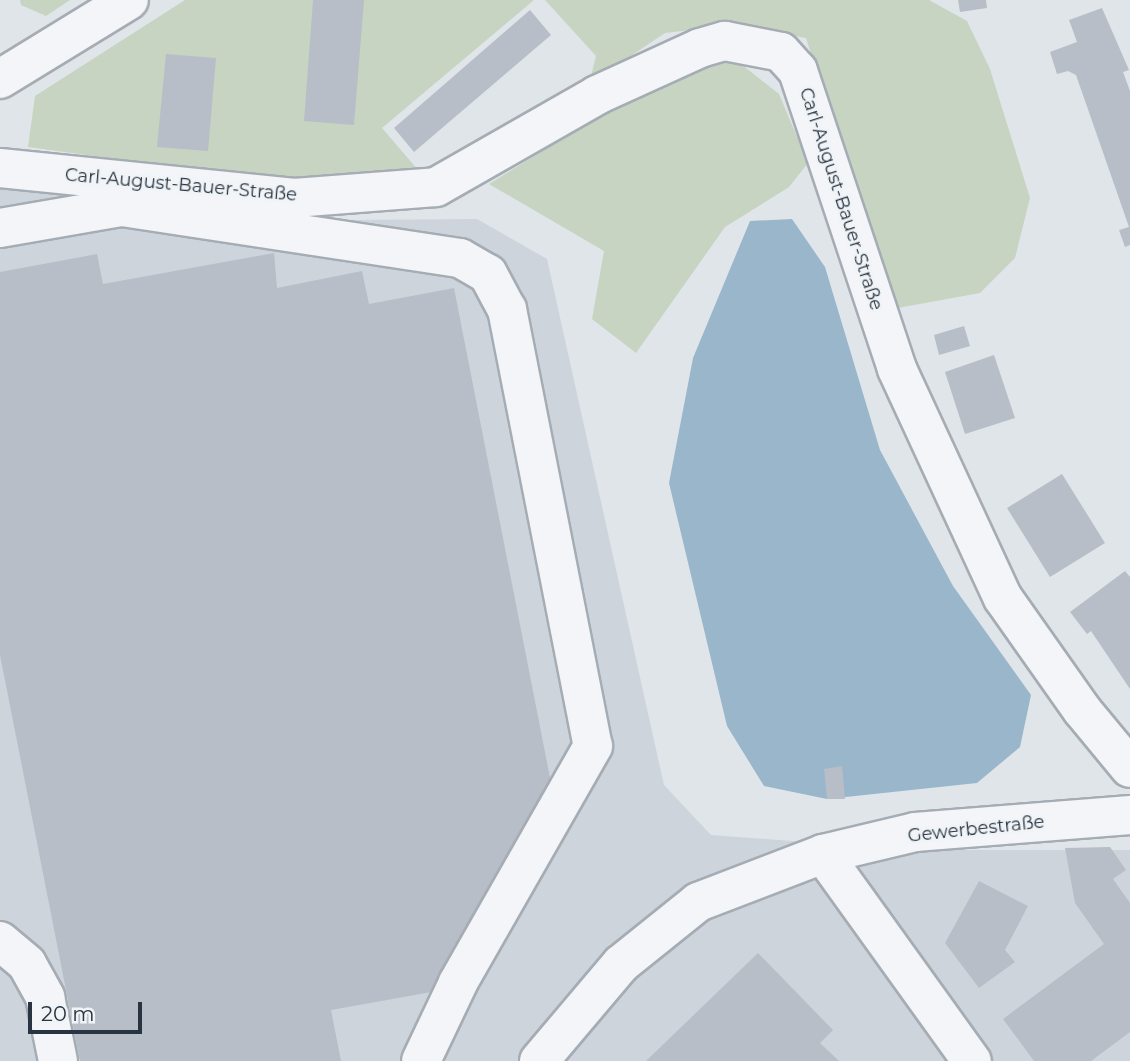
<!DOCTYPE html>
<meta charset="utf-8">
<style>
body{margin:0}
#map{position:relative;width:1130px;height:1061px;overflow:hidden;background:#e0e5ea;font-family:Montserrat,sans-serif}
div>[style]{position:absolute}
[style*='--x']{left:calc(var(--x)*1px);top:calc(var(--y)*1px);width:calc(var(--w)*1px);rotate:calc(var(--a)*1deg)}
.built>*{inset:0;background:#ced4dc}
.green>*{inset:0;background:#c7d4c1}
.water>*{inset:0;background:#9ab6cb}
.building>*{inset:0;background:#b7bec7}
.roads{filter:drop-shadow(2px 0 #a5acb4) drop-shadow(-2px 0 #a5acb4) drop-shadow(0 2px #a5acb4) drop-shadow(0 -2px #a5acb4)}
.minor>*{height:38px;margin:-19px;padding:0 19px;transform-origin:19px;border-radius:19px;background:#f3f5f8}
span{translate:-50% -50%;white-space:nowrap;text-align:center;line-height:1.15;-webkit-text-stroke:5px #f0f4f7;paint-order:stroke}
.street-label{font-size:18px;color:#283442}
.scale{position:absolute;left:28px;top:1002px;width:114px;height:32px;box-sizing:border-box;border:4px solid #283442;border-top:0;padding-left:9px;font-size:21px;line-height:24px;white-space:nowrap;color:#283442;-webkit-text-stroke:5px #f0f4f7;paint-order:stroke}
</style>
<div id="map">
<div class="built">
<i style="clip-path:polygon(0 183px,234px 204px,348px 220px,477px 219px,547px 259px,664px 785px,711px 835px,916px 850px,1130px 850px,1130px 1061px,0 1061px)"></i>
</div>
<div class="green">
<i style="clip-path:polygon(20px 0,70px 0,46px 16px,21px 5px)"></i>
<i style="clip-path:polygon(185px 0,534px 0,382px 128px,425px 178px,283px 182px,28px 147px,35px 96px)"></i>
<i style="clip-path:polygon(545px 0,929px 0,967px 21px,990px 69px,1030px 198px,1015px 258px,980px 293px,892px 309px,806px 38px,734px 25px,665px 33px,589px 84px,596px 56px)"></i>
<i style="clip-path:polygon(736px 60px,779px 94px,808px 163px,789px 187px,725px 227px,636px 353px,592px 319px,604px 251px,489px 184px,661px 78px)"></i>
</div>
<div class="water">
<i style="clip-path:polygon(792px 219px,825px 267px,880px 450px,953px 586px,1031px 695px,1020px 747px,977px 783px,827px 799px,764px 786px,727px 726px,669px 483px,693px 358px,750px 221px)"></i>
</div>
<div class="building">
<i style="clip-path:polygon(313px 0,364px 0,354px 125px,304px 121px)"></i>
<i style="clip-path:polygon(958px 0,986px 0,987px 8px,960px 12px)"></i>
<i style="clip-path:polygon(1102px 8px,1129px 70px,1123px 72px,1130px 91px,1130px 245px,1125px 247px,1119px 230px,1129px 227px,1076px 75px,1068px 71px,1057px 74px,1050px 52px,1077px 42px,1069px 20px)"></i>
<i style="clip-path:polygon(530px 10px,551px 35px,414px 152px,394px 128px)"></i>
<i style="clip-path:polygon(166px 54px,216px 58px,208px 151px,157px 147px)"></i>
<i style="clip-path:polygon(274px 253px,277px 288px,362px 271px,369px 304px,454px 288px,553px 793px,443px 990px,331px 1010px,341px 1061px,80px 1061px,0 655px,0 272px,97px 254px,103px 284px)"></i>
<i style="clip-path:polygon(964px 326px,970px 346px,939px 355px,934px 335px)"></i>
<i style="clip-path:polygon(994px 355px,1015px 418px,965px 434px,945px 372px)"></i>
<i style="clip-path:polygon(1062px 474px,1105px 543px,1050px 577px,1007px 508px)"></i>
<i style="clip-path:polygon(1125px 571px,1130px 577px,1130px 689px,1091px 631px,1087px 634px,1070px 612px)"></i>
<i style="clip-path:polygon(842px 766px,845px 799px,827px 799px,824px 769px)"></i>
<i style="clip-path:polygon(1110px 847px,1126px 870px,1113px 879px,1130px 903px,1130px 1032px,1091px 1061px,1034px 1061px,1003px 1019px,1104px 944px,1075px 903px,1065px 848px)"></i>
<i style="clip-path:polygon(979px 881px,1028px 906px,1005px 950px,1015px 962px,979px 988px,945px 943px)"></i>
<i style="clip-path:polygon(758px 953px,833px 1030px,820px 1043px,839px 1061px,646px 1061px)"></i>
</div>
<div class="roads">
<div class="minor">
<i style="--x:0;--y:79;--w:151;--a:-31.5"></i>
<i style="--x:0;--y:168;--w:296;--a:5.8"></i>
<i style="--x:294;--y:198;--w:142;--a:-4.4"></i>
<i style="--x:436;--y:187;--w:185;--a:-29.7"></i>
<i style="--x:597;--y:95;--w:113;--a:-24.5"></i>
<i style="--x:700;--y:48;--w:26;--a:-16"></i>
<i style="--x:725;--y:41;--w:57;--a:11.1"></i>
<i style="--x:781;--y:52;--w:25;--a:48"></i>
<i style="--x:798;--y:71;--w:314;--a:71.6"></i>
<i style="--x:897;--y:369;--w:252;--a:65.2"></i>
<i style="--x:1003;--y:598;--w:137;--a:54.8"></i>
<i style="--x:1082;--y:710;--w:75;--a:50.4"></i>
<i style="--x:0;--y:228;--w:124;--a:-9.8"></i>
<i style="--x:122;--y:207;--w:342;--a:8.6"></i>
<i style="--x:460;--y:258;--w:32;--a:30"></i>
<i style="--x:488;--y:274;--w:40;--a:62"></i>
<i style="--x:507;--y:309;--w:445;--a:78.9"></i>
<i style="--x:593;--y:746;--w:273;--a:119.7"></i>
<i style="--x:458;--y:983;--w:86;--a:115.4"></i>
<i style="--x:823;--y:854;--w:255;--a:54.3"></i>
<i style="--x:0;--y:941;--w:35;--a:40"></i>
<i style="--x:27;--y:964;--w:38;--a:61"></i>
<i style="--x:45;--y:997;--w:65;--a:78.5"></i>
<i style="--x:539;--y:1061;--w:127;--a:-49.8"></i>
<i style="--x:621;--y:964;--w:99;--a:-38.8"></i>
<i style="--x:698;--y:902;--w:134;--a:-21"></i>
<i style="--x:823;--y:854;--w:95;--a:-13.4"></i>
<i style="--x:915;--y:832;--w:216;--a:-4.5"></i>
</div>
</div>
<div class="street-label">
<span style="left:181px;top:185px;rotate:5deg">Carl-August-Bauer-Straße</span>
<span style="left:841px;top:199px;rotate:72deg">Carl-August-Bauer-Straße</span>
<span style="left:976px;top:829px;rotate:-6deg">Gewerbestraße</span>
</div>
<div class="scale">20 m</div>
</div>
